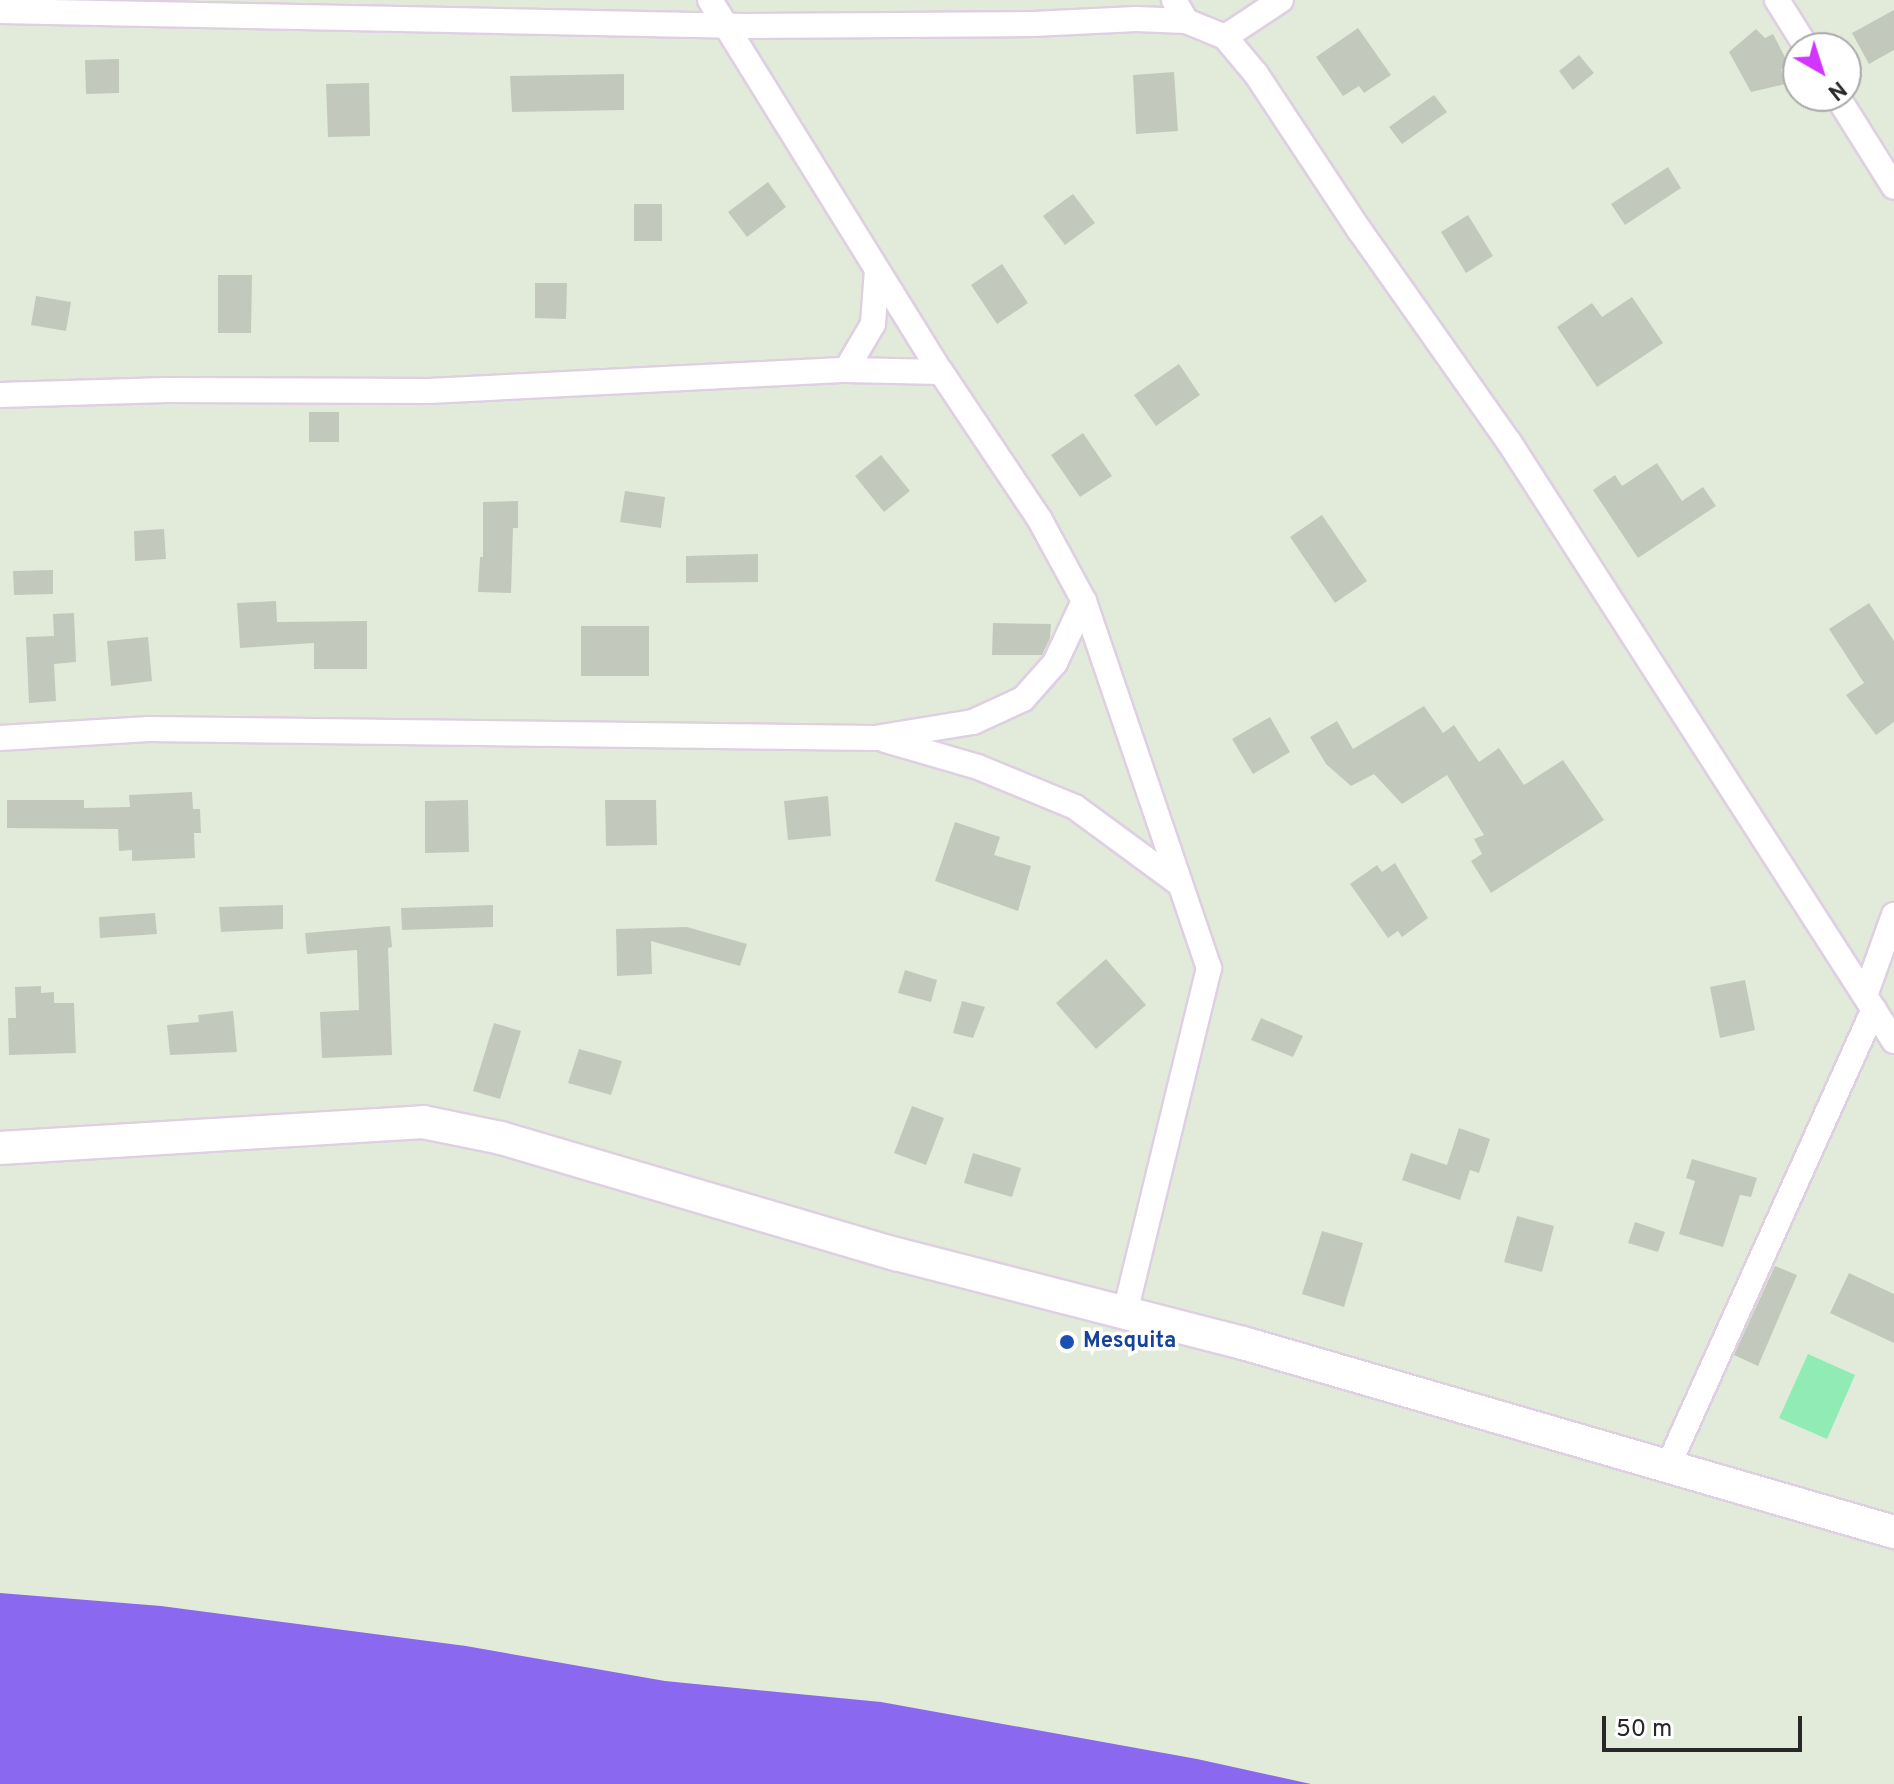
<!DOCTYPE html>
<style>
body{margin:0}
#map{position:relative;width:1894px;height:1784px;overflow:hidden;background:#e2ebda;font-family:Overpass,sans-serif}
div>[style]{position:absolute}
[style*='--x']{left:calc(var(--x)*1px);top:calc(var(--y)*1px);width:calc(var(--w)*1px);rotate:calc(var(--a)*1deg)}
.pitch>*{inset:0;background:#90ebb4}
.water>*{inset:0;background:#8a69f0}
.building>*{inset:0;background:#c2c9bc}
.roads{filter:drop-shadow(2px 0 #decfe2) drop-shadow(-2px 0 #decfe2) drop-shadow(0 2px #decfe2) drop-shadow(0 -2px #decfe2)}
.street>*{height:24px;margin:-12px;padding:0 12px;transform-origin:12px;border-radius:12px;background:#fff}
.secondary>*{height:32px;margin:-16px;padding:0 16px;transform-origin:16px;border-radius:16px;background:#fff}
.dots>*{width:22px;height:22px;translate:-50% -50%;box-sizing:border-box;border:4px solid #fff;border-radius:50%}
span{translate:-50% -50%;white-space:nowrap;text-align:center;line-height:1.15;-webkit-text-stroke:7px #fff;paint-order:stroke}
.transit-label{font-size:22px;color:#164399;font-weight:700}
.left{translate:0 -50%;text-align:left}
.north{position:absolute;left:1782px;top:32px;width:80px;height:80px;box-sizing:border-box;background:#fff;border:2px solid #a9a9a9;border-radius:50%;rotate:141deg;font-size:22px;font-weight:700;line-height:32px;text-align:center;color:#282828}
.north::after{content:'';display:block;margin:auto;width:28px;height:36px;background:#d235fd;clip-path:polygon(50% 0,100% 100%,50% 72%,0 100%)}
.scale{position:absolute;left:1602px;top:1716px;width:200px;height:36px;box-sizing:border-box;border:4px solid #282828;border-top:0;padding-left:10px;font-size:24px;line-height:28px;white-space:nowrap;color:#282828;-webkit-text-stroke:6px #fff;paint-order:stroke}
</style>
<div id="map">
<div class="pitch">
<i style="clip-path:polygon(1808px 1354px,1855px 1375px,1827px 1439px,1779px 1418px)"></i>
</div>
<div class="water">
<i style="clip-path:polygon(0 1593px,161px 1606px,466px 1646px,665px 1681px,881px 1702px,1197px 1759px,1311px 1784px,0 1784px)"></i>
</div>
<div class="building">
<i style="clip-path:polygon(1894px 10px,1894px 50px,1869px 64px,1852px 33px)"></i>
<i style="clip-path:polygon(1358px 28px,1391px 75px,1364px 93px,1359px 86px,1343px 96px,1316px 57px)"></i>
<i style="clip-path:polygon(1756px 29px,1765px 38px,1773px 34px,1789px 65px,1781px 69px,1785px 84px,1751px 92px,1729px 52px)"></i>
<i style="clip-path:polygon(1579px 55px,1594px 73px,1573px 90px,1559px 71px)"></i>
<i style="clip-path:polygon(119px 59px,119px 93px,86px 94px,85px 60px)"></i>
<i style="clip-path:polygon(1174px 72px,1178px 131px,1136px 134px,1133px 75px)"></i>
<i style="clip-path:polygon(624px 74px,624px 110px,512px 112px,510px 76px)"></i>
<i style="clip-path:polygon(369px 83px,370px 136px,328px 137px,326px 84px)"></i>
<i style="clip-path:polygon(1434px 95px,1447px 112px,1402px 144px,1389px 127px)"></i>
<i style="clip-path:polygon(1668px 167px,1681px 188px,1625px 225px,1611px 204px)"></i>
<i style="clip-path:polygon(768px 182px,786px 207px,747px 237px,728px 212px)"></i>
<i style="clip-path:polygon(1073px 194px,1095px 223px,1065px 245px,1043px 216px)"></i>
<i style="clip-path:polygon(634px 204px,662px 204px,662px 241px,634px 241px)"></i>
<i style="clip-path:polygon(1468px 215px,1493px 256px,1466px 273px,1441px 232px)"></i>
<i style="clip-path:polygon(1002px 264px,1028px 303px,997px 324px,971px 285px)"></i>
<i style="clip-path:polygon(218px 275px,252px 275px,251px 333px,218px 333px)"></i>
<i style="clip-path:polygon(535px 283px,567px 283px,566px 319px,535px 318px)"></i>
<i style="clip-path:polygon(36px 296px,71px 302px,66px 331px,31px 325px)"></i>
<i style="clip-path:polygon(1632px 297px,1663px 343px,1597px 387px,1557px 327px,1592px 303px,1602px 317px)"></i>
<i style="clip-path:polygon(1179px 364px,1200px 395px,1156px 426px,1134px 395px)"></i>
<i style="clip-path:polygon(309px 412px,339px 412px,339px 442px,309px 442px)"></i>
<i style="clip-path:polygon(1083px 433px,1112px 476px,1080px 497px,1051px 455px)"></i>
<i style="clip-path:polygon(881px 455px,910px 491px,884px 512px,855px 476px)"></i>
<i style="clip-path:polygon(1657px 463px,1682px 501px,1703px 487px,1716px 506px,1638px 558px,1593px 490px,1615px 475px,1622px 486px)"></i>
<i style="clip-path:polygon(625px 491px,665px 497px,661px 528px,620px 522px)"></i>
<i style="clip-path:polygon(518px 501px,518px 528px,513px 528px,511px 593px,478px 592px,480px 557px,483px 557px,483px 502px)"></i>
<i style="clip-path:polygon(1322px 515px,1367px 581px,1335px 603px,1290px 537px)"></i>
<i style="clip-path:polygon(164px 529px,166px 559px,135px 561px,134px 531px)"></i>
<i style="clip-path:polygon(758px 554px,758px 582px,686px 583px,686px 556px)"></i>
<i style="clip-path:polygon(53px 570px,53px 594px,14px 595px,13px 571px)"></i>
<i style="clip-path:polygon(276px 601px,277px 622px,367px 621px,367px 669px,314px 669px,314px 643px,240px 648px,237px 603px)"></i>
<i style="clip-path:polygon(1869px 603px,1894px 641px,1894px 722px,1876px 735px,1846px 695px,1864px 683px,1829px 629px)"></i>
<i style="clip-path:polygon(74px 613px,76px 662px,54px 664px,56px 701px,29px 703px,26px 637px,54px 636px,53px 614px)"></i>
<i style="clip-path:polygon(993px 623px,1051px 624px,1050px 638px,1042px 655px,992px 655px)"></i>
<i style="clip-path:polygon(581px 626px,649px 626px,649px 676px,581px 676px)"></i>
<i style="clip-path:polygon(148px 637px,152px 681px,111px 686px,107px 641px)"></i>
<i style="clip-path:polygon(1424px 706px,1443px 733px,1454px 725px,1479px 762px,1499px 748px,1524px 785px,1563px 760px,1604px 820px,1491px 893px,1471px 861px,1482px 854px,1474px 839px,1484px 835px,1447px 775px,1402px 804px,1374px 774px,1351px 786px,1326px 764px,1310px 737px,1337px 721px,1353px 749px)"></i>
<i style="clip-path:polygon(1270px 717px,1290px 752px,1253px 774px,1232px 739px)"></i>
<i style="clip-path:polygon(192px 792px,193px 809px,200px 809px,201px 833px,194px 833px,195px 858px,132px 861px,132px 850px,119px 851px,118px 829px,7px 828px,7px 800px,84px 800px,84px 808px,130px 807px,129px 795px)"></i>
<i style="clip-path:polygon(828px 796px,831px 836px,788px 840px,784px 801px)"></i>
<i style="clip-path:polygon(468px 800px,469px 852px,425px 853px,425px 801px)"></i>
<i style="clip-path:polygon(605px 800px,656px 800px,657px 845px,606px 846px)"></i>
<i style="clip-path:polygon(955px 822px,1000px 837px,994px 855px,1031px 866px,1018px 911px,935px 881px)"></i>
<i style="clip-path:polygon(1395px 863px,1428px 918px,1402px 937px,1398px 931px,1388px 938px,1350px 884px,1377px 865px,1382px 872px)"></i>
<i style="clip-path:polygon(283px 905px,283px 929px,221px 932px,219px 907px)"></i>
<i style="clip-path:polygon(493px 905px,493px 927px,402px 930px,401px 908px)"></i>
<i style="clip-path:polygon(155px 913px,157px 934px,100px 938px,99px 917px)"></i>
<i style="clip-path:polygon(390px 926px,392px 947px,388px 948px,392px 1055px,322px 1058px,320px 1012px,359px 1010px,357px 950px,307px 954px,305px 933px)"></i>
<i style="clip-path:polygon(687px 927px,747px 944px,740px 966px,651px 941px,652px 974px,617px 976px,616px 929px)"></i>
<i style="clip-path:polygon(1106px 959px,1146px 1005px,1096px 1049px,1056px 1003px)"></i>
<i style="clip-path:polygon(905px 970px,937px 980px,931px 1002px,898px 993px)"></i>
<i style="clip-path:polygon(1745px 980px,1755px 1030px,1720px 1038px,1710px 987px)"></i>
<i style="clip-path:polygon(41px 986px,41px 993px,54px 992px,54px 1003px,74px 1003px,76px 1053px,9px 1055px,8px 1018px,16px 1018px,15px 987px)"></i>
<i style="clip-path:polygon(962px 1001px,985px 1007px,973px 1038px,953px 1033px)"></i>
<i style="clip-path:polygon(233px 1011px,237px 1052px,170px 1055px,167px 1025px,199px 1022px,198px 1015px)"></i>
<i style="clip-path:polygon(1261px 1018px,1303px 1036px,1293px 1057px,1251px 1040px)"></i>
<i style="clip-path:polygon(494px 1023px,521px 1031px,500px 1099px,473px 1091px)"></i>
<i style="clip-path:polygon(579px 1049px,622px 1061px,611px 1095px,568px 1083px)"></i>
<i style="clip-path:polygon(912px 1106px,944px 1118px,926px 1165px,894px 1153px)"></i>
<i style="clip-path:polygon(1459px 1128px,1490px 1139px,1479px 1173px,1470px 1170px,1460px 1200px,1402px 1180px,1411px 1153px,1447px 1165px)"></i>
<i style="clip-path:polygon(973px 1153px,1021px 1168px,1012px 1197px,964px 1183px)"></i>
<i style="clip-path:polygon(1692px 1159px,1757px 1178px,1751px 1197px,1740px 1195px,1723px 1247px,1679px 1234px,1695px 1181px,1686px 1178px)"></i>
<i style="clip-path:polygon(1517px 1216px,1554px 1226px,1542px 1272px,1504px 1262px)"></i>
<i style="clip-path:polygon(1635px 1222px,1665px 1232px,1658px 1252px,1628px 1243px)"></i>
<i style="clip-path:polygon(1322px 1231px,1363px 1243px,1344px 1307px,1302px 1294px)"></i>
<i style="clip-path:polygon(1775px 1266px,1797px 1275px,1758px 1366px,1734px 1355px)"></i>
<i style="clip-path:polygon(1849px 1273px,1894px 1294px,1894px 1343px,1830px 1313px)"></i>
</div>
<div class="roads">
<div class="street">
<i style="--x:710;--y:0;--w:438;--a:58.2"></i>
<i style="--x:941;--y:372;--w:178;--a:56.2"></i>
<i style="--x:1040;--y:520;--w:92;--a:61.5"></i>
<i style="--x:1084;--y:601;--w:388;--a:71.2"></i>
<i style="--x:1209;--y:968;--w:354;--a:103.7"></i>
<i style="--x:1174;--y:0;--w:24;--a:60"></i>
<i style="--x:1777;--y:0;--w:57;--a:58"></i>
<i style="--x:0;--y:11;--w:744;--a:1.16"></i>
<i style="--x:744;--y:26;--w:289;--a:-0.4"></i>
<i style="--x:1033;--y:24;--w:103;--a:-2.8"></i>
<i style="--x:1136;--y:19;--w:50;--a:2.3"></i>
<i style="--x:1186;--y:21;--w:42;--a:22.3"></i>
<i style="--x:1225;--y:37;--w:48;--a:50"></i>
<i style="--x:1256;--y:74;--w:188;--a:56.5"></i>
<i style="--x:1360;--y:231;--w:258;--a:54.8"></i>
<i style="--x:1509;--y:442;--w:712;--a:57.27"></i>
<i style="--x:1225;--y:37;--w:67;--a:-33.5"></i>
<i style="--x:1837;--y:96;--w:107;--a:57.9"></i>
<i style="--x:846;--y:370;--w:53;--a:-59.6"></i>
<i style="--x:873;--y:324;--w:54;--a:-85.8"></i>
<i style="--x:0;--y:395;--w:167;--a:-1.7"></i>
<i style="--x:167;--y:390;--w:262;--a:0.2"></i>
<i style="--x:429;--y:391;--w:418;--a:-2.9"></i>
<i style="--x:846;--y:370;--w:95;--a:1.2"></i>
<i style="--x:0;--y:738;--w:149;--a:-3.5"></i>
<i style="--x:149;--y:729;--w:726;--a:0.71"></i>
<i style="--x:875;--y:738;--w:99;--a:-9.3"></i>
<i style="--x:973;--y:722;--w:55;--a:-24.7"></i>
<i style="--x:1023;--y:699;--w:48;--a:-48.4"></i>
<i style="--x:1055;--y:663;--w:68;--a:-64.9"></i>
<i style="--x:885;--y:740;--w:97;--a:16.2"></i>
<i style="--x:978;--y:767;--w:105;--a:22.4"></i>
<i style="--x:1075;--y:807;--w:127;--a:36.3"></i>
<i style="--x:1866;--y:993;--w:83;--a:-70.3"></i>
<i style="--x:1668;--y:1466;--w:501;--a:-65.74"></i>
</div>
<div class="secondary">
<i style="--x:0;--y:1148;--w:424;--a:-3.5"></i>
<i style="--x:423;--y:1122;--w:80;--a:11.6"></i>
<i style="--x:501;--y:1138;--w:412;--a:16.4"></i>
<i style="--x:896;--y:1254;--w:358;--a:14.4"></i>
<i style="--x:1243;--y:1343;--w:678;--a:16.19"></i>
</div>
</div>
<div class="dots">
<i style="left:1067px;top:1342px;background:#1a4fb4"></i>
</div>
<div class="transit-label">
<span class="left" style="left:1083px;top:1342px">Mesquita</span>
</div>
<div class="north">N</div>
<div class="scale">50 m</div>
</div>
